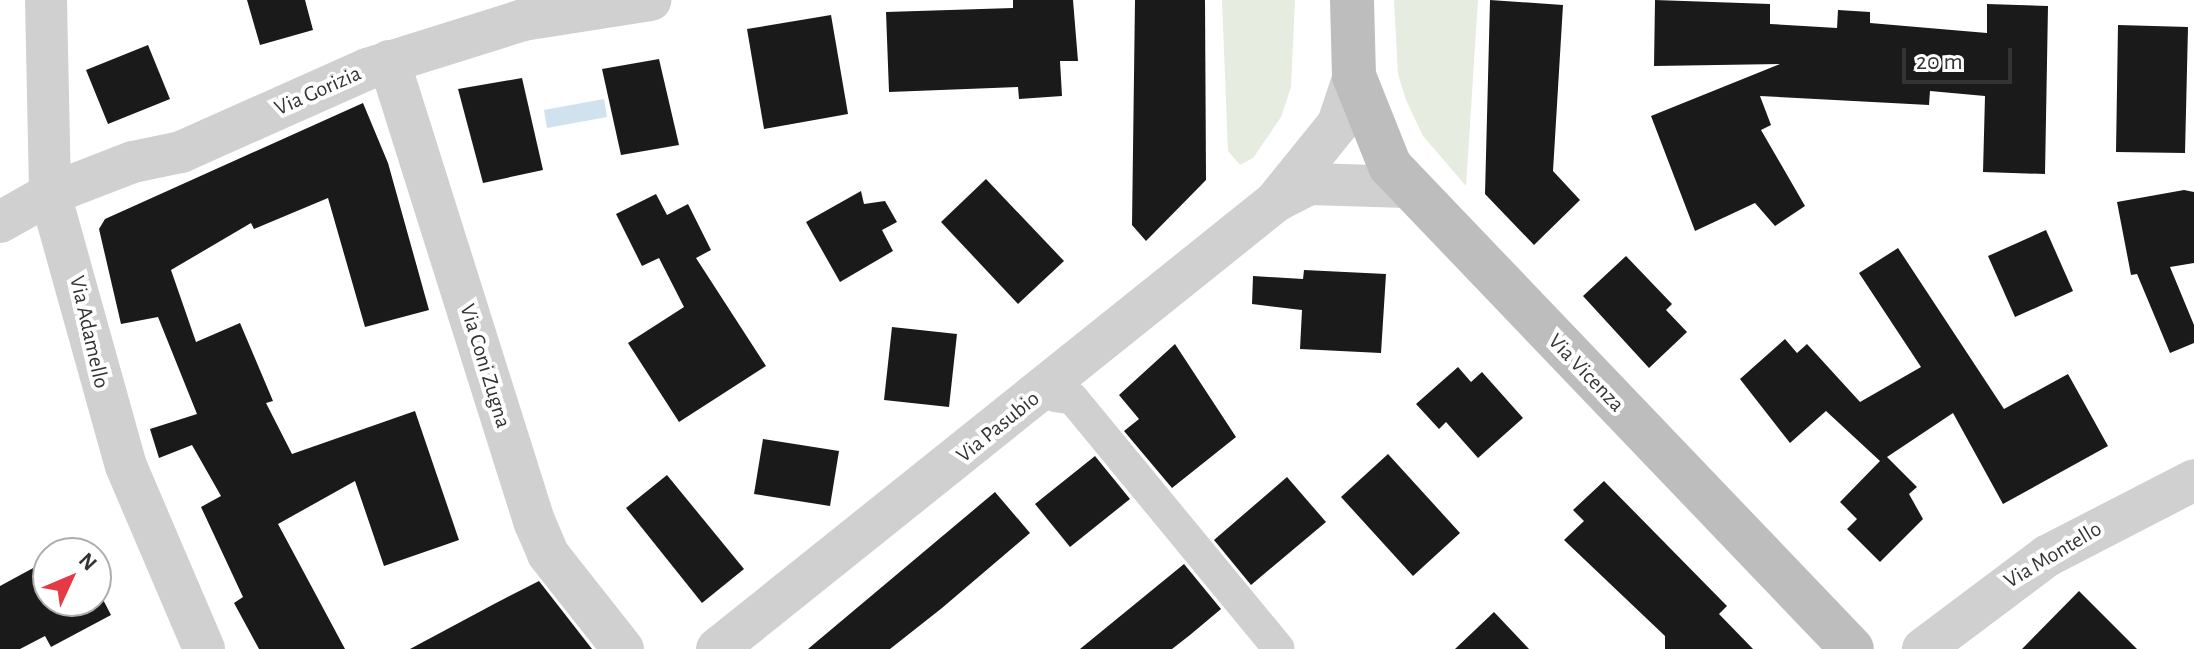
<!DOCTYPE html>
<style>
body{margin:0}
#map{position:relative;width:2194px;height:649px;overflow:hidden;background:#fff;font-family:"Alegreya Sans",sans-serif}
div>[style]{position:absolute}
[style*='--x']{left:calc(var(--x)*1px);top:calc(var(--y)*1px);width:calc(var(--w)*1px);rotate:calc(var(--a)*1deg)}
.green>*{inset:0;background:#e6ecdf}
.water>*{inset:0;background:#cfe2ee}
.building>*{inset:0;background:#1a1a1a}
.pedestrian>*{height:32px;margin:-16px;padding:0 16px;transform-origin:16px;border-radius:16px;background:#d0d0d0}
.minor>*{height:42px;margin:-21px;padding:0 21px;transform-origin:21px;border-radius:21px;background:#d0d0d0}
.secondary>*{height:44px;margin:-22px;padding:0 22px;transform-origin:22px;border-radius:22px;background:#bdbdbd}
span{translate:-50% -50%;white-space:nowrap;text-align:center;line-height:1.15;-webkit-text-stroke:8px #fff;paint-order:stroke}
.street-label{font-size:22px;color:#333}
.north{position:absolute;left:32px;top:537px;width:80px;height:80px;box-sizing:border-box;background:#fff;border:2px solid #adadad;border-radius:50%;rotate:46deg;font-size:22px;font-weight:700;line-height:32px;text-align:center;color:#333}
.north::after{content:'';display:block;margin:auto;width:28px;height:36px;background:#e63946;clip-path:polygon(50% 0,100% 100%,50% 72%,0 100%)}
.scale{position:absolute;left:1902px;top:48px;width:110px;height:36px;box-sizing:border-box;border:4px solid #333;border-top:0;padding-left:10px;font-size:24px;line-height:28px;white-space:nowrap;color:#333;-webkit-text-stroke:6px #fff;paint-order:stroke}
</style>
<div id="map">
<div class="green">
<i style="clip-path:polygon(1222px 0,1295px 0,1291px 87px,1281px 117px,1253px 158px,1240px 165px,1228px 151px)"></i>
<i style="clip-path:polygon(1394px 0,1478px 0,1466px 186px,1423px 136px,1406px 100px,1398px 74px)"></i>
</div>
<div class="water">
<i style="clip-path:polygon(604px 99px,607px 117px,547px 128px,544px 110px)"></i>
</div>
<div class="building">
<i style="clip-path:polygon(247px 0,305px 0,313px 30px,260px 45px)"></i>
<i style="clip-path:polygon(1013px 0,1073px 0,1078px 61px,1060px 61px,1062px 96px,1019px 99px,1018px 87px,889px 92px,886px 12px,1013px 8px)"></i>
<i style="clip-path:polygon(1135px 0,1205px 0,1206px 180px,1146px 241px,1132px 225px)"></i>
<i style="clip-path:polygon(1490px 0,1563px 5px,1553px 171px,1580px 200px,1534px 245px,1485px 194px)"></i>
<i style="clip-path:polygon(1655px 0,1770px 4px,1770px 24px,1837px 28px,1838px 10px,1870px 12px,1870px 23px,1987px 33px,1987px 4px,2048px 6px,2045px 174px,1983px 172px,1985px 96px,1930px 91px,1929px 105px,1760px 96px,1771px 125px,1761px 130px,1805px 206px,1775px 226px,1755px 203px,1695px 231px,1651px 116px,1780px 64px,1654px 66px)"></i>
<i style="clip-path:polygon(831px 15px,848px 114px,764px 129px,747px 29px)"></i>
<i style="clip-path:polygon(2118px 25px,2188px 27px,2185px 153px,2116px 152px)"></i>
<i style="clip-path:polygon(148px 45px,170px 99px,108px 124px,86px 70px)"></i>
<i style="clip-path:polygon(659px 59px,679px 145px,621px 155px,602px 69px)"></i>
<i style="clip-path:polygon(522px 78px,543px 170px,483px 183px,458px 89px)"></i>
<i style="clip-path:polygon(363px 103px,388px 163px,429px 310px,365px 327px,328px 198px,254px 229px,251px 223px,171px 270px,196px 342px,240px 323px,273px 401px,266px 403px,292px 454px,415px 411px,459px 540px,384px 566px,355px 481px,278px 524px,345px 649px,259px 649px,234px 603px,243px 597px,201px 507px,221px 496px,192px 445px,159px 458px,150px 429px,197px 414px,158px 317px,121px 324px,99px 229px,105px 219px)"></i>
<i style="clip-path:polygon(986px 179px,1064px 261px,1018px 304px,941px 222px)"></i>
<i style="clip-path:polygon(2184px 190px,2194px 192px,2194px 263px,2170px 267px,2194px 325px,2194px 343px,2170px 353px,2137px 274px,2131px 275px,2117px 202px)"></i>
<i style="clip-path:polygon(861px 191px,864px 204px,885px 201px,897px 222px,882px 230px,893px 251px,840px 282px,806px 222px)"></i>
<i style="clip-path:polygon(656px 194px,667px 215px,688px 204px,711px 250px,696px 258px,766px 366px,679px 422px,628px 343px,684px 307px,659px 258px,642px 266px,616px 214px)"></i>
<i style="clip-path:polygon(2046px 230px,2073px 291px,2015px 317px,1988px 256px)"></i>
<i style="clip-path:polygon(1898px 248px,2004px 409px,2068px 374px,2108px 446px,2003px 504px,1953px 413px,1887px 457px,1917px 487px,1909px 494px,1923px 519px,1880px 562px,1847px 529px,1857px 519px,1840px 502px,1880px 461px,1826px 411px,1790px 443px,1740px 379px,1785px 339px,1797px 353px,1807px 344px,1860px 402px,1921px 367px,1859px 273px)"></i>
<i style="clip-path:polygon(1626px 256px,1672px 304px,1666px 310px,1687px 332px,1649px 368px,1583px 296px)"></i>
<i style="clip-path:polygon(1304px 270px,1386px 274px,1381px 353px,1300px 349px,1302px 310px,1252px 304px,1253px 276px,1303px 279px)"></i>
<i style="clip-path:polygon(892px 327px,957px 334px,949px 407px,884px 400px)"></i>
<i style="clip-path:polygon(1175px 344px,1236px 437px,1172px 488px,1124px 431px,1139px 419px,1119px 395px)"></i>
<i style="clip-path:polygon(1458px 367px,1471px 382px,1482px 372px,1523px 418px,1478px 458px,1446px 422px,1439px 429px,1416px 404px)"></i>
<i style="clip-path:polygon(763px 439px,839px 451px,830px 506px,754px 494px)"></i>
<i style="clip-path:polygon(1388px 454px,1460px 533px,1413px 576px,1341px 497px)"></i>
<i style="clip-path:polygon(1095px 456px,1130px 499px,1070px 547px,1035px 504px)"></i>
<i style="clip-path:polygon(667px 475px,744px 569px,702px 603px,626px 508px)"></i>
<i style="clip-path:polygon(1287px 477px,1326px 522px,1251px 585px,1214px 540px)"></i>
<i style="clip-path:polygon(1604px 481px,1727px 606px,1719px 614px,1753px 649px,1665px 649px,1665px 636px,1564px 540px,1584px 521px,1573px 510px)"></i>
<i style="clip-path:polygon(995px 492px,1030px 533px,942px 608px,890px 649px,808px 649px)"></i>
<i style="clip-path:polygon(1184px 564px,1221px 609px,1190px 635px,1172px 649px,1080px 649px)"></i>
<i style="clip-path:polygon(35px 567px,40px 576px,48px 572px,48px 601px,96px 601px,96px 586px,111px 615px,51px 647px,45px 636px,20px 649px,0 649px,0 586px)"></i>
<i style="clip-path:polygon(539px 581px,592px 649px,410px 649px,496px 603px)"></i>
<i style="clip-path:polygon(2079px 591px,2137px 649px,2022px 649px)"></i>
<i style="clip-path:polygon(1494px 612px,1529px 649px,1455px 649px)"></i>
</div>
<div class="pedestrian">
<i style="--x:1048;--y:387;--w:11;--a:52"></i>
<i style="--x:1055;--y:396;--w:18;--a:9"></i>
<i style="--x:1073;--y:399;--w:323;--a:50.5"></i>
</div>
<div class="minor">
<i style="--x:46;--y:0;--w:194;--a:88.8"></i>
<i style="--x:50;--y:194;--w:282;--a:74.4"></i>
<i style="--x:126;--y:466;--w:199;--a:66.9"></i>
<i style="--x:389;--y:61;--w:485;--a:72.5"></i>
<i style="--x:535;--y:523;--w:34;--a:67"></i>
<i style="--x:548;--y:554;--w:121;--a:51.7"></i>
<i style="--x:1276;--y:201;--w:38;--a:-27"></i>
<i style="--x:1310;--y:184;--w:97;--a:1.8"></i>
<i style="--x:0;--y:222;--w:57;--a:-29.2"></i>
<i style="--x:50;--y:194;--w:89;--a:-21.1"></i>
<i style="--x:133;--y:162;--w:49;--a:-11.8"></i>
<i style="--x:181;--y:152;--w:204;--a:-24"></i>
<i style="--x:367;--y:69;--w:164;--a:-17.4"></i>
<i style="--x:523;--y:20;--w:129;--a:-8.9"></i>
<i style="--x:717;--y:649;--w:715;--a:-38.7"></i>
<i style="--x:1275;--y:202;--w:100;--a:-51.1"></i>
<i style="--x:1338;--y:124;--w:51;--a:-71.6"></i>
<i style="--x:1923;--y:649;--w:155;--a:-36.9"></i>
<i style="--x:2047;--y:556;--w:165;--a:-27.3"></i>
</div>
<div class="secondary">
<i style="--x:1352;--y:0;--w:76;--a:88.5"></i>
<i style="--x:1354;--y:76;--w:97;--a:68.2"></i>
<i style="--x:1390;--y:166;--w:668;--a:46.27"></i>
</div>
<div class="street-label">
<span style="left:318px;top:91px;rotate:-24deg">Via Gorizia</span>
<span style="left:89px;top:332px;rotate:77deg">Via Adamello</span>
<span style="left:485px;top:366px;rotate:73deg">Via Coni Zugna</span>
<span style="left:1586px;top:373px;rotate:46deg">Via Vicenza</span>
<span style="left:998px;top:427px;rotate:-39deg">Via Pasubio</span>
<span style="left:2053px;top:555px;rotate:-31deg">Via Montello</span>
</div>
<div class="north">N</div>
<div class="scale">20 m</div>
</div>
